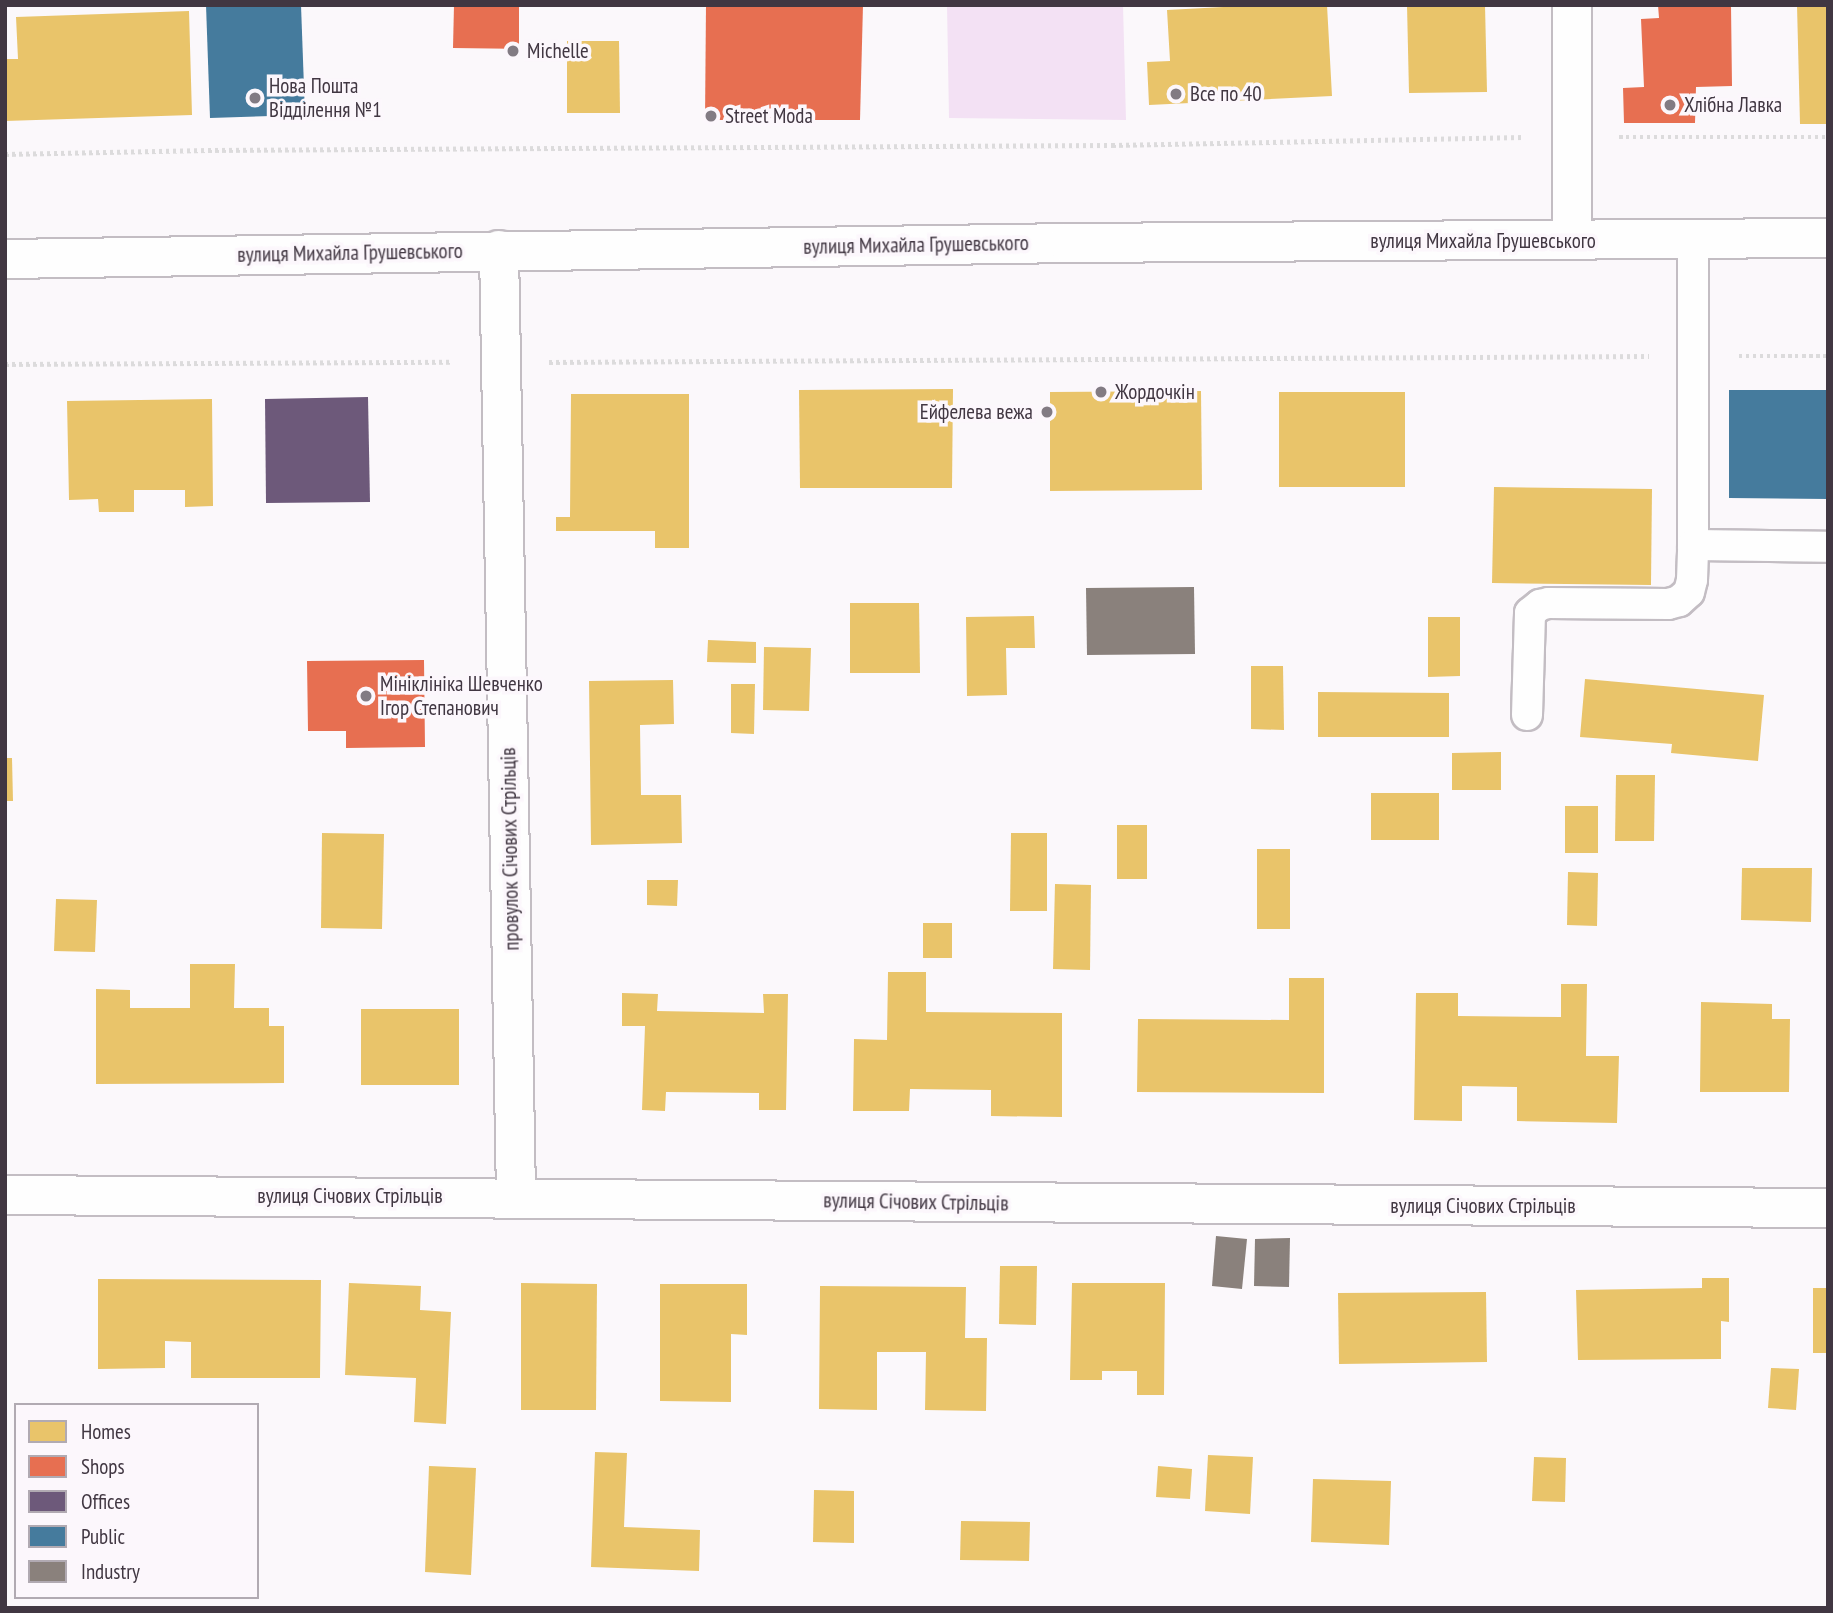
<!DOCTYPE html>
<meta charset="utf-8">
<style>
body{margin:0}
#map{position:relative;width:1833px;height:1613px;overflow:hidden;background:#fbf8fb;font-family:"PT Sans Narrow",sans-serif}
div>[style]{position:absolute}
[style*='--x']{left:calc(var(--x)*1px);top:calc(var(--y)*1px);width:calc(var(--w)*1px);rotate:calc(var(--a)*1deg)}
.green>*{inset:0;background:#f3e1f4}
.homes>*{inset:0;background:#e9c46a}
.shops>*{inset:0;background:#e76f51}
.offices>*{inset:0;background:#6d597a}
.public>*{inset:0;background:#457b9d}
.industry>*{inset:0;background:#8a817c}
.path>*{height:4.5px;margin-top:-2.25px;transform-origin:0;background:repeating-linear-gradient(90deg,#dcdbdc 0 3.5px,transparent 0 7px)}
.roads{filter:drop-shadow(2px 0 #c3bdc3) drop-shadow(-2px 0 #c3bdc3) drop-shadow(0 2px #c3bdc3) drop-shadow(0 -2px #c3bdc3)}
.lane>*{height:30px;margin:-15px;padding:0 15px;transform-origin:15px;border-radius:15px;background:#fefefe}
.street>*{height:38px;margin:-19px;padding:0 19px;transform-origin:19px;border-radius:19px;background:#fefefe}
.secondary>*{height:38px;margin:-19px;padding:0 19px;transform-origin:19px;border-radius:19px;background:#fefefe}
.dots>*{width:19px;height:19px;translate:-50% -50%;box-sizing:border-box;border:4px solid #fcf7fc;border-radius:50%}
span{translate:-50% -50%;white-space:nowrap;text-align:center;line-height:1.15;-webkit-text-stroke:7px #fcf7fc;paint-order:stroke}
.poi-label{font-size:21px;color:#413742}
.left{translate:0 -50%;text-align:left}
.right{translate:-100% -50%;text-align:right}
.street-label{font-size:21px;color:#413742}
.frame{position:absolute;inset:0;border:7px solid #413742;pointer-events:none}
.legend{position:absolute;left:14px;top:1403px;width:245px;height:196px;box-sizing:border-box;background:#fcf7fc;border:2px solid #b1aab2;margin:0;padding:9px 12px;list-style:none;font-size:21px;color:#413742}
.legend li{display:flex;align-items:center;gap:14px;height:35px}
.legend b{width:35px;border:2px solid #b1aab2}
</style>
<div id="map">
<div class="green">
<i style="clip-path:polygon(947px 5px,1123px 5px,1126px 120px,949px 118px)"></i>
</div>
<div class="homes">
<i style="clip-path:polygon(1261px 5px,1327px 5px,1332px 96px,1149px 105px,1147px 62px,1170px 61px,1167px 10px)"></i>
<i style="clip-path:polygon(1407px 5px,1485px 5px,1487px 92px,1409px 93px)"></i>
<i style="clip-path:polygon(1797px 5px,1828px 5px,1828px 124px,1800px 124px)"></i>
<i style="clip-path:polygon(189px 11px,192px 115px,5px 121px,5px 59px,18px 59px,16px 17px)"></i>
<i style="clip-path:polygon(567px 41px,619px 41px,620px 113px,567px 113px)"></i>
<i style="clip-path:polygon(953px 389px,952px 488px,800px 488px,799px 390px)"></i>
<i style="clip-path:polygon(1201px 391px,1202px 490px,1050px 491px,1050px 392px)"></i>
<i style="clip-path:polygon(1279px 392px,1405px 392px,1405px 487px,1279px 487px)"></i>
<i style="clip-path:polygon(571px 394px,689px 394px,689px 548px,655px 548px,655px 531px,556px 531px,556px 517px,570px 517px)"></i>
<i style="clip-path:polygon(212px 399px,213px 506px,185px 507px,185px 490px,134px 490px,134px 512px,99px 512px,98px 499px,69px 500px,67px 401px)"></i>
<i style="clip-path:polygon(1494px 487px,1652px 489px,1651px 585px,1492px 583px)"></i>
<i style="clip-path:polygon(850px 603px,919px 603px,920px 673px,850px 673px)"></i>
<i style="clip-path:polygon(1034px 616px,1035px 648px,1006px 648px,1007px 695px,967px 696px,966px 617px)"></i>
<i style="clip-path:polygon(1428px 617px,1460px 617px,1460px 676px,1428px 677px)"></i>
<i style="clip-path:polygon(708px 640px,756px 642px,756px 663px,707px 662px)"></i>
<i style="clip-path:polygon(764px 647px,811px 648px,809px 711px,763px 710px)"></i>
<i style="clip-path:polygon(1251px 666px,1283px 666px,1284px 730px,1251px 729px)"></i>
<i style="clip-path:polygon(1585px 679px,1764px 695px,1758px 761px,1671px 753px,1672px 744px,1580px 737px)"></i>
<i style="clip-path:polygon(673px 680px,674px 724px,640px 725px,641px 795px,681px 795px,682px 843px,591px 845px,589px 681px)"></i>
<i style="clip-path:polygon(731px 684px,755px 684px,754px 734px,731px 733px)"></i>
<i style="clip-path:polygon(1318px 692px,1449px 693px,1449px 737px,1318px 737px)"></i>
<i style="clip-path:polygon(1501px 752px,1501px 790px,1452px 790px,1452px 753px)"></i>
<i style="clip-path:polygon(5px 758px,12px 758px,13px 801px,5px 801px)"></i>
<i style="clip-path:polygon(1616px 775px,1655px 775px,1654px 841px,1615px 841px)"></i>
<i style="clip-path:polygon(1371px 793px,1439px 793px,1439px 840px,1371px 840px)"></i>
<i style="clip-path:polygon(1565px 806px,1598px 806px,1598px 853px,1565px 853px)"></i>
<i style="clip-path:polygon(1117px 825px,1147px 825px,1147px 879px,1117px 879px)"></i>
<i style="clip-path:polygon(322px 833px,384px 834px,382px 929px,321px 928px)"></i>
<i style="clip-path:polygon(1011px 833px,1047px 833px,1047px 911px,1010px 911px)"></i>
<i style="clip-path:polygon(1257px 849px,1290px 849px,1290px 929px,1257px 929px)"></i>
<i style="clip-path:polygon(1742px 868px,1812px 868px,1811px 922px,1741px 920px)"></i>
<i style="clip-path:polygon(1568px 872px,1598px 873px,1597px 926px,1567px 925px)"></i>
<i style="clip-path:polygon(647px 880px,678px 880px,677px 906px,647px 905px)"></i>
<i style="clip-path:polygon(1055px 884px,1091px 885px,1090px 970px,1053px 969px)"></i>
<i style="clip-path:polygon(56px 899px,97px 900px,95px 952px,54px 951px)"></i>
<i style="clip-path:polygon(923px 923px,952px 923px,952px 958px,923px 958px)"></i>
<i style="clip-path:polygon(190px 964px,235px 964px,234px 1008px,269px 1008px,269px 1026px,284px 1026px,284px 1083px,96px 1084px,96px 989px,130px 990px,130px 1008px,190px 1008px)"></i>
<i style="clip-path:polygon(888px 972px,926px 972px,926px 1012px,1062px 1013px,1062px 1117px,991px 1116px,991px 1090px,910px 1089px,909px 1111px,853px 1111px,854px 1039px,887px 1040px)"></i>
<i style="clip-path:polygon(1289px 978px,1324px 978px,1324px 1093px,1137px 1092px,1138px 1019px,1289px 1020px)"></i>
<i style="clip-path:polygon(1561px 984px,1587px 984px,1586px 1056px,1619px 1056px,1617px 1123px,1517px 1121px,1517px 1087px,1462px 1086px,1462px 1121px,1414px 1120px,1416px 993px,1458px 993px,1458px 1016px,1561px 1017px)"></i>
<i style="clip-path:polygon(622px 993px,658px 994px,657px 1011px,764px 1013px,763px 994px,788px 994px,786px 1110px,759px 1110px,759px 1093px,666px 1092px,665px 1111px,642px 1110px,645px 1026px,622px 1026px)"></i>
<i style="clip-path:polygon(1701px 1002px,1772px 1004px,1772px 1019px,1790px 1019px,1789px 1092px,1700px 1092px)"></i>
<i style="clip-path:polygon(361px 1009px,459px 1009px,459px 1085px,361px 1085px)"></i>
<i style="clip-path:polygon(1000px 1266px,1037px 1266px,1036px 1325px,999px 1324px)"></i>
<i style="clip-path:polygon(1702px 1278px,1729px 1278px,1729px 1322px,1721px 1321px,1721px 1359px,1578px 1360px,1576px 1290px,1702px 1288px)"></i>
<i style="clip-path:polygon(98px 1279px,321px 1280px,320px 1378px,191px 1378px,191px 1342px,165px 1341px,165px 1368px,98px 1369px)"></i>
<i style="clip-path:polygon(349px 1283px,421px 1286px,420px 1310px,451px 1312px,446px 1424px,414px 1422px,416px 1378px,345px 1375px)"></i>
<i style="clip-path:polygon(521px 1283px,597px 1284px,596px 1410px,521px 1410px)"></i>
<i style="clip-path:polygon(1072px 1283px,1165px 1283px,1164px 1395px,1137px 1395px,1137px 1371px,1102px 1371px,1102px 1380px,1070px 1380px)"></i>
<i style="clip-path:polygon(660px 1284px,747px 1284px,747px 1335px,731px 1334px,731px 1402px,660px 1401px)"></i>
<i style="clip-path:polygon(820px 1286px,966px 1287px,965px 1338px,987px 1338px,986px 1411px,925px 1410px,926px 1352px,877px 1352px,877px 1410px,819px 1409px)"></i>
<i style="clip-path:polygon(1813px 1288px,1828px 1288px,1828px 1353px,1813px 1353px)"></i>
<i style="clip-path:polygon(1486px 1292px,1487px 1362px,1339px 1364px,1338px 1293px)"></i>
<i style="clip-path:polygon(1771px 1368px,1799px 1369px,1796px 1410px,1768px 1408px)"></i>
<i style="clip-path:polygon(595px 1452px,627px 1453px,624px 1527px,700px 1530px,699px 1571px,591px 1567px)"></i>
<i style="clip-path:polygon(1208px 1455px,1253px 1457px,1250px 1514px,1205px 1511px)"></i>
<i style="clip-path:polygon(1534px 1457px,1566px 1458px,1565px 1502px,1532px 1501px)"></i>
<i style="clip-path:polygon(429px 1466px,476px 1468px,471px 1575px,425px 1572px)"></i>
<i style="clip-path:polygon(1158px 1466px,1192px 1469px,1190px 1499px,1156px 1497px)"></i>
<i style="clip-path:polygon(1313px 1479px,1391px 1481px,1389px 1545px,1311px 1542px)"></i>
<i style="clip-path:polygon(814px 1490px,854px 1491px,854px 1543px,813px 1542px)"></i>
<i style="clip-path:polygon(961px 1521px,1030px 1522px,1029px 1561px,960px 1560px)"></i>
</div>
<div class="shops">
<i style="clip-path:polygon(454px 5px,519px 5px,519px 49px,453px 48px)"></i>
<i style="clip-path:polygon(706px 5px,863px 5px,860px 120px,705px 120px)"></i>
<i style="clip-path:polygon(1658px 5px,1731px 5px,1732px 86px,1696px 87px,1695px 123px,1624px 123px,1623px 88px,1644px 87px,1641px 19px,1659px 18px)"></i>
<i style="clip-path:polygon(424px 660px,425px 747px,346px 748px,346px 731px,308px 731px,307px 661px)"></i>
</div>
<div class="offices">
<i style="clip-path:polygon(368px 397px,370px 502px,266px 503px,265px 399px)"></i>
</div>
<div class="public">
<i style="clip-path:polygon(206px 5px,301px 5px,305px 115px,210px 118px)"></i>
<i style="clip-path:polygon(1729px 390px,1828px 390px,1828px 499px,1729px 498px)"></i>
</div>
<div class="industry">
<i style="clip-path:polygon(1194px 587px,1195px 654px,1087px 655px,1086px 588px)"></i>
<i style="clip-path:polygon(1216px 1236px,1247px 1239px,1242px 1289px,1212px 1286px)"></i>
<i style="clip-path:polygon(1290px 1238px,1289px 1287px,1254px 1286px,1255px 1239px)"></i>
</div>
<div class="path">
<i style="--x:1619;--y:137;--w:209;--a:0"></i>
<i style="--x:5;--y:154;--w:203;--a:-1.1"></i>
<i style="--x:208;--y:150;--w:904;--a:-0.32"></i>
<i style="--x:1112;--y:145;--w:411;--a:-1.1"></i>
<i style="--x:1739;--y:356;--w:89;--a:0"></i>
<i style="--x:549;--y:362;--w:1100;--a:-0.31"></i>
<i style="--x:5;--y:364;--w:447;--a:-0.3"></i>
</div>
<div class="roads">
<div class="lane">
<i style="--x:1693;--y:238;--w:307;--a:90"></i>
<i style="--x:1693;--y:545;--w:135;--a:0.8"></i>
<i style="--x:1527;--y:715;--w:102;--a:-88.3"></i>
<i style="--x:1530;--y:613;--w:13;--a:-39"></i>
<i style="--x:1540;--y:605;--w:9;--a:-13"></i>
<i style="--x:1549;--y:603;--w:119;--a:0.5"></i>
<i style="--x:1668;--y:604;--w:11;--a:-15"></i>
<i style="--x:1679;--y:601;--w:13;--a:-42"></i>
<i style="--x:1689;--y:592;--w:12;--a:-76"></i>
<i style="--x:1692;--y:580;--w:35;--a:-88"></i>
</div>
<div class="street">
<i style="--x:1572;--y:240;--w:235;--a:-90"></i>
<i style="--x:499;--y:250;--w:947;--a:88.97"></i>
<i style="--x:5;--y:1195;--w:1823;--a:0.41"></i>
</div>
<div class="secondary">
<i style="--x:5;--y:259;--w:1063;--a:-0.86"></i>
<i style="--x:1068;--y:243;--w:760;--a:-0.38"></i>
</div>
</div>
<div class="dots">
<i style="left:513px;top:51px;background:#827b83"></i>
<i style="left:1176px;top:94px;background:#827b83"></i>
<i style="left:255px;top:98px;background:#827b83"></i>
<i style="left:1670px;top:105px;background:#827b83"></i>
<i style="left:711px;top:116px;background:#827b83"></i>
<i style="left:1101px;top:392px;background:#827b83"></i>
<i style="left:1047px;top:412px;background:#827b83"></i>
<i style="left:366px;top:696px;background:#827b83"></i>
</div>
<div class="poi-label">
<span class="left" style="left:527px;top:51px">Michelle</span>
<span class="left" style="left:269px;top:98px">Нова Пошта<br>Відділення №1</span>
<span class="left" style="left:1190px;top:94px">Все по 40</span>
<span class="left" style="left:1684px;top:105px">Хлібна Лавка</span>
<span class="left" style="left:725px;top:116px">Street Moda</span>
<span class="left" style="left:1115px;top:392px">Жордочкін</span>
<span class="right" style="left:1033px;top:412px">Ейфелева вежа</span>
<span class="left" style="left:380px;top:696px">Мініклініка Шевченко<br>Ігор Степанович</span>
</div>
<div class="street-label">
<span style="left:1483px;top:241px">вулиця Михайла Грушевського</span>
<span style="left:916px;top:245px;rotate:-1deg">вулиця Михайла Грушевського</span>
<span style="left:350px;top:253px;rotate:-1deg">вулиця Михайла Грушевського</span>
<span style="left:510px;top:849px;rotate:-91deg">провулок Січових Стрільців</span>
<span style="left:350px;top:1196px">вулиця Січових Стрільців</span>
<span style="left:916px;top:1202px;rotate:1deg">вулиця Січових Стрільців</span>
<span style="left:1483px;top:1206px">вулиця Січових Стрільців</span>
</div>
<div class="frame"></div>
<ul class="legend">
<li><b style="height:19px;background:#e9c46a"></b>Homes</li>
<li><b style="height:19px;background:#e76f51"></b>Shops</li>
<li><b style="height:19px;background:#6d597a"></b>Offices</li>
<li><b style="height:19px;background:#457b9d"></b>Public</li>
<li><b style="height:19px;background:#8a817c"></b>Industry</li>
</ul>
</div>
